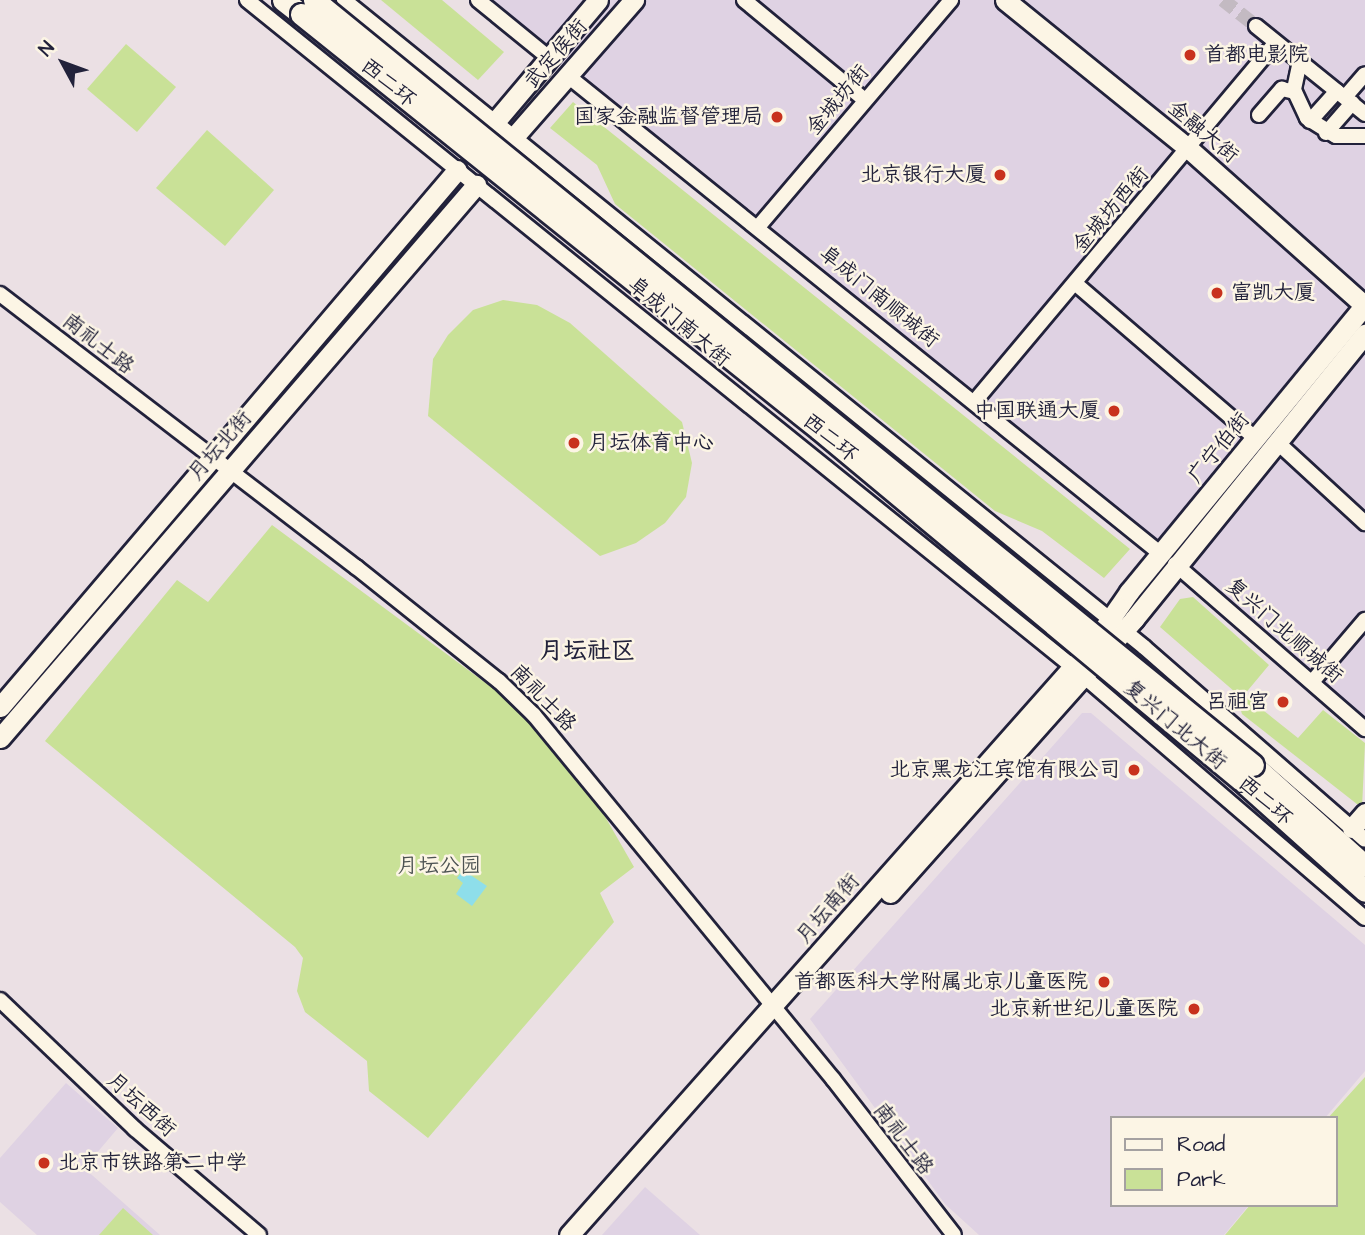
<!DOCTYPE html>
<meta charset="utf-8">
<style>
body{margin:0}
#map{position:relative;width:1365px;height:1235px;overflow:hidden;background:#ebe0e4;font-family:"Architects Daughter","LXGW WenKai TC",sans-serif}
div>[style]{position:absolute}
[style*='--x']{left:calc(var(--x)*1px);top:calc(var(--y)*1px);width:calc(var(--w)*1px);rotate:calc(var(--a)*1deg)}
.built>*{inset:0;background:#dfd2e3}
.green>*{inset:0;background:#c9e197}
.water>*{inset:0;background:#8edeea}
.minor-tunnel>*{height:14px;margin-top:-7px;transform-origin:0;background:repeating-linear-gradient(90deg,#c3bac2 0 14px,transparent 0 21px)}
.roads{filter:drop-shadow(2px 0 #22223b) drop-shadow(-2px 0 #22223b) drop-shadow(0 2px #22223b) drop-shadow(0 -2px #22223b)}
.minor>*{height:14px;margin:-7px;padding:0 7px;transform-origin:7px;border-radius:7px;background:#fcf5e5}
.major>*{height:19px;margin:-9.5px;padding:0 9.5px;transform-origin:9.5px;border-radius:9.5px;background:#fcf5e5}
.highway>*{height:21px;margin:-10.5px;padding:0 10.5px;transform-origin:10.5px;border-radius:10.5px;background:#fcf5e5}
.bridges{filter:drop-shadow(2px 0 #22223b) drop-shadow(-2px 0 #22223b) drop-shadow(0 2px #22223b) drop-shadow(0 -2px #22223b)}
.highway-bridge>*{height:21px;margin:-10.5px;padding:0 10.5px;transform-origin:10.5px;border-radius:10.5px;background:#fcf5e5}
.dots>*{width:19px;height:19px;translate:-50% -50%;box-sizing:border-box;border:4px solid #fcf5e5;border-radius:50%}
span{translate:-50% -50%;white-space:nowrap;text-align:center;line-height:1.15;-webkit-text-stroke:5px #fcf5e5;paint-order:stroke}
.street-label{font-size:21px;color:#22223b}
.poi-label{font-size:21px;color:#22223b}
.left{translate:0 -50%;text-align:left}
.right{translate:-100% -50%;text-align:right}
.park-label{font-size:21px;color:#4c5252}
.quarter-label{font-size:24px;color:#22223b;font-weight:700}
.legend{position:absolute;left:1110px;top:1116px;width:228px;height:91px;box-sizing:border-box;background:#fcf5e5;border:2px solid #a5a1a1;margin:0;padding:9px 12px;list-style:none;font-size:21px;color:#22223b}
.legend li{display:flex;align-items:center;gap:14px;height:35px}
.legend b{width:35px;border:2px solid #a5a1a1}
.north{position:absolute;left:28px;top:28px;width:70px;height:70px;-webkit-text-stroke:5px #fcf5e5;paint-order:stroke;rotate:311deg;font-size:19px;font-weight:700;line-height:28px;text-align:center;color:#22223b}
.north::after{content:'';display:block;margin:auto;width:24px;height:32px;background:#22223b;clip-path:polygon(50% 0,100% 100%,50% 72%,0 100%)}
</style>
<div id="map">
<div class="built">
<i style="clip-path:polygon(478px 0,1365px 0,1365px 735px,1175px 564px)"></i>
<i style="clip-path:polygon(1082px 713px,1091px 713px,1365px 945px,1365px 1071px,1325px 1118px,1111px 1118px,1111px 1205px,1249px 1205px,1224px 1235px,979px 1235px,945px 1204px,810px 1019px)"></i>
<i style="clip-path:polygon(66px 1083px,118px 1128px,84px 1168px,160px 1235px,37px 1235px,0 1202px,0 1158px)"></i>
<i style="clip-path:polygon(645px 1187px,700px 1235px,602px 1235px)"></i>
</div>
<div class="green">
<i style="clip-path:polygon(381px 0,442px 0,504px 52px,478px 80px)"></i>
<i style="clip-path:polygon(126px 44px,176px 87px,137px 132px,87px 89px)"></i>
<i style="clip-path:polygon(573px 102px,1130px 549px,1104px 578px,1042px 531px,995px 511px,615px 204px,597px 165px,550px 128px)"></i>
<i style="clip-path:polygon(207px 130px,274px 190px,225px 246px,156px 188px)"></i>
<i style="clip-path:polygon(503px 300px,537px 305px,570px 323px,682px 422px,692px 463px,686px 497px,665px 523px,636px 543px,600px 556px,428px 416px,433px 359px,448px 335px,473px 310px)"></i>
<i style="clip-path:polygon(272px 525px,502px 695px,584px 780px,634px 867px,600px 893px,614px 922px,428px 1138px,369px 1091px,367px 1061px,305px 1012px,297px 991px,303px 958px,295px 947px,45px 741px,177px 580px,208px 602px)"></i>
<i style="clip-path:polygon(1193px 597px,1269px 665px,1244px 695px,1298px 738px,1323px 710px,1365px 743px,1362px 808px,1242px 714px,1235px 692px,1160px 627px,1180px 599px)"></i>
<i style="clip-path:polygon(1365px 1077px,1365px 1235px,1225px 1235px,1250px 1205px,1335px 1205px,1335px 1118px,1328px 1118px)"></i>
<i style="clip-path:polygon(123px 1208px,153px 1235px,99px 1235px)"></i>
</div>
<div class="water">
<i style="clip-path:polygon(463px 870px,487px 886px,472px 906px,456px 894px,463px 883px,457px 878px)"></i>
</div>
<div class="minor-tunnel">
<i style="--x:1223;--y:0;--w:42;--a:38.2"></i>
</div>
<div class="roads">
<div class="minor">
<i style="--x:247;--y:0;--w:1062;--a:38.92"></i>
<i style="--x:1073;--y:667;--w:385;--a:40.7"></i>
<i style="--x:344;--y:0;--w:1029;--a:38.96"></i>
<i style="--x:1144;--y:647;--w:293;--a:41.1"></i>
<i style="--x:478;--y:0;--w:90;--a:39.2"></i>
<i style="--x:744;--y:0;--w:157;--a:39.6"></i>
<i style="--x:1256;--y:26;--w:140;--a:38.9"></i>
<i style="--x:1300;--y:61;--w:30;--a:102"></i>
<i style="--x:1294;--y:90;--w:31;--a:65"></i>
<i style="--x:1307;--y:118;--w:34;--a:32"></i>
<i style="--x:1336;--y:136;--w:29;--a:0"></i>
<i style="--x:568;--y:76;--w:762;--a:38.87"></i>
<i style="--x:1345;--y:97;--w:30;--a:-49"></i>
<i style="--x:1259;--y:115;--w:35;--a:-49"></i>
<i style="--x:1282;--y:89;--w:13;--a:13"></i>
<i style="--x:1310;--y:121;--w:40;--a:-48"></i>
<i style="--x:1326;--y:133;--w:40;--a:-49"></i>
<i style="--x:758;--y:227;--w:298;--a:-49.6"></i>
<i style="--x:1076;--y:284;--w:238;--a:40.7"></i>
<i style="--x:0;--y:294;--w:449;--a:37.5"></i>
<i style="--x:356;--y:567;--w:183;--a:38.6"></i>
<i style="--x:499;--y:681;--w:49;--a:44.2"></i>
<i style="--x:534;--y:715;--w:471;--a:50.6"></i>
<i style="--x:833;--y:1079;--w:197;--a:52.2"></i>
<i style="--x:975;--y:401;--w:468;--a:-50"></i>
<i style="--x:1277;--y:442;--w:120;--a:42.6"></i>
<i style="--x:1175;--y:564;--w:252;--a:41"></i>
<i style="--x:1312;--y:682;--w:82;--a:-49.5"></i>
<i style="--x:0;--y:1000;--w:187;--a:43.7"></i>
<i style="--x:135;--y:1129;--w:163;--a:40.5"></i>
</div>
<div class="major">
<i style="--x:1005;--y:0;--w:237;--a:39"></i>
<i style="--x:1189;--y:149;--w:236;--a:41.7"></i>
<i style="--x:494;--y:123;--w:161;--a:-49.8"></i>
<i style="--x:513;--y:138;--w:184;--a:-48.8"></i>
<i style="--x:0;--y:707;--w:705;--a:-49.6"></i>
<i style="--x:0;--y:738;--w:730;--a:-49.28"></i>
<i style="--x:1352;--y:828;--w:20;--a:-49"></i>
<i style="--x:890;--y:893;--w:367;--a:-48.3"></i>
<i style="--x:1134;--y:619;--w:367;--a:-51"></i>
<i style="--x:569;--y:1235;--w:790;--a:-48.44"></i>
<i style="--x:1093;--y:644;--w:63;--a:-55.3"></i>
<i style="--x:1129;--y:592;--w:372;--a:-50.6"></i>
</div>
<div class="highway">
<i style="--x:283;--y:0;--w:23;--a:38"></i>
<i style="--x:1253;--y:765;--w:151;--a:42"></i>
<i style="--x:1241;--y:780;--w:166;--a:41.8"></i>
</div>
</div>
<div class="bridges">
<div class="highway-bridge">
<i style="--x:314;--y:0;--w:1211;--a:39.17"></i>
<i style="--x:301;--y:14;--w:664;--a:38.7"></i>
<i style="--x:819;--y:429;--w:549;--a:39.75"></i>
</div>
</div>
<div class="dots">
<i style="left:1190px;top:55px;background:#c8321e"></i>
<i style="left:777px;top:117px;background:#c8321e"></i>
<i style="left:1000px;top:175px;background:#c8321e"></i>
<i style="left:1217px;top:293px;background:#c8321e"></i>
<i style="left:1114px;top:411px;background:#c8321e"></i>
<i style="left:574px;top:443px;background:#c8321e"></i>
<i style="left:1283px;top:702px;background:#c8321e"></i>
<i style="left:1134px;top:770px;background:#c8321e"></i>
<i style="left:1104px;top:982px;background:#c8321e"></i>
<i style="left:1194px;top:1009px;background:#c8321e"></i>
<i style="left:44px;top:1163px;background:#c8321e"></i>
</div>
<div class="street-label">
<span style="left:556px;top:54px;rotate:-49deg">武定侯街</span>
<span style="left:388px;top:83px;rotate:39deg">西二环</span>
<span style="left:838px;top:100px;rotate:-50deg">金城坊街</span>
<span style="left:1203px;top:132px;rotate:40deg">金融大街</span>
<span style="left:1111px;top:210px;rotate:-50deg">金城坊西街</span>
<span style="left:879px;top:297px;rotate:39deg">阜成门南顺城街</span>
<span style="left:679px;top:322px;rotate:40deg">阜成门南大街</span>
<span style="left:98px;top:344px;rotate:38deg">南礼士路</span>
<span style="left:830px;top:438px;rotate:39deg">西二环</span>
<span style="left:220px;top:446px;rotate:-49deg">月坛北街</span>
<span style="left:1219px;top:448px;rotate:-51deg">广宁伯街</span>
<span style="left:1284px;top:631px;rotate:41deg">复兴门北顺城街</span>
<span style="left:543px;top:698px;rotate:46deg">南礼士路</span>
<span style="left:1175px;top:725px;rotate:40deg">复兴门北大街</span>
<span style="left:1265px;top:801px;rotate:41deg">西二环</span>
<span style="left:828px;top:909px;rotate:-49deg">月坛南街</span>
<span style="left:141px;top:1105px;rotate:42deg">月坛西街</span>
<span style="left:903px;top:1139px;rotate:53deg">南礼士路</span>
</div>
<div class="poi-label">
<span class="left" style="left:1204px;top:55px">首都电影院</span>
<span class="right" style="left:763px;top:117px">国家金融监督管理局</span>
<span class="right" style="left:986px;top:175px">北京银行大厦</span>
<span class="left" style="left:1231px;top:293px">富凯大厦</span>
<span class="right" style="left:1100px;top:411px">中国联通大厦</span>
<span class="left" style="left:588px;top:443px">月坛体育中心</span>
<span class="right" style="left:1269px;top:702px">吕祖宫</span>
<span class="right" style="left:1120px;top:770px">北京黑龙江宾馆有限公司</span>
<span class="right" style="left:1088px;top:982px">首都医科大学附属北京儿童医院</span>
<span class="right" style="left:1178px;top:1009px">北京新世纪儿童医院</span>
<span class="left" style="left:58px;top:1163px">北京市铁路第二中学</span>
</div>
<div class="park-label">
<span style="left:439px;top:866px">月坛公园</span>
</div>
<div class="quarter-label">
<span style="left:587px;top:652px">月坛社区</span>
</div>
<ul class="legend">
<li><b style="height:9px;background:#fcf5e5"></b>Road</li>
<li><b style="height:19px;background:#c9e197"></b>Park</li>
</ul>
<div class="north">N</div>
</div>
